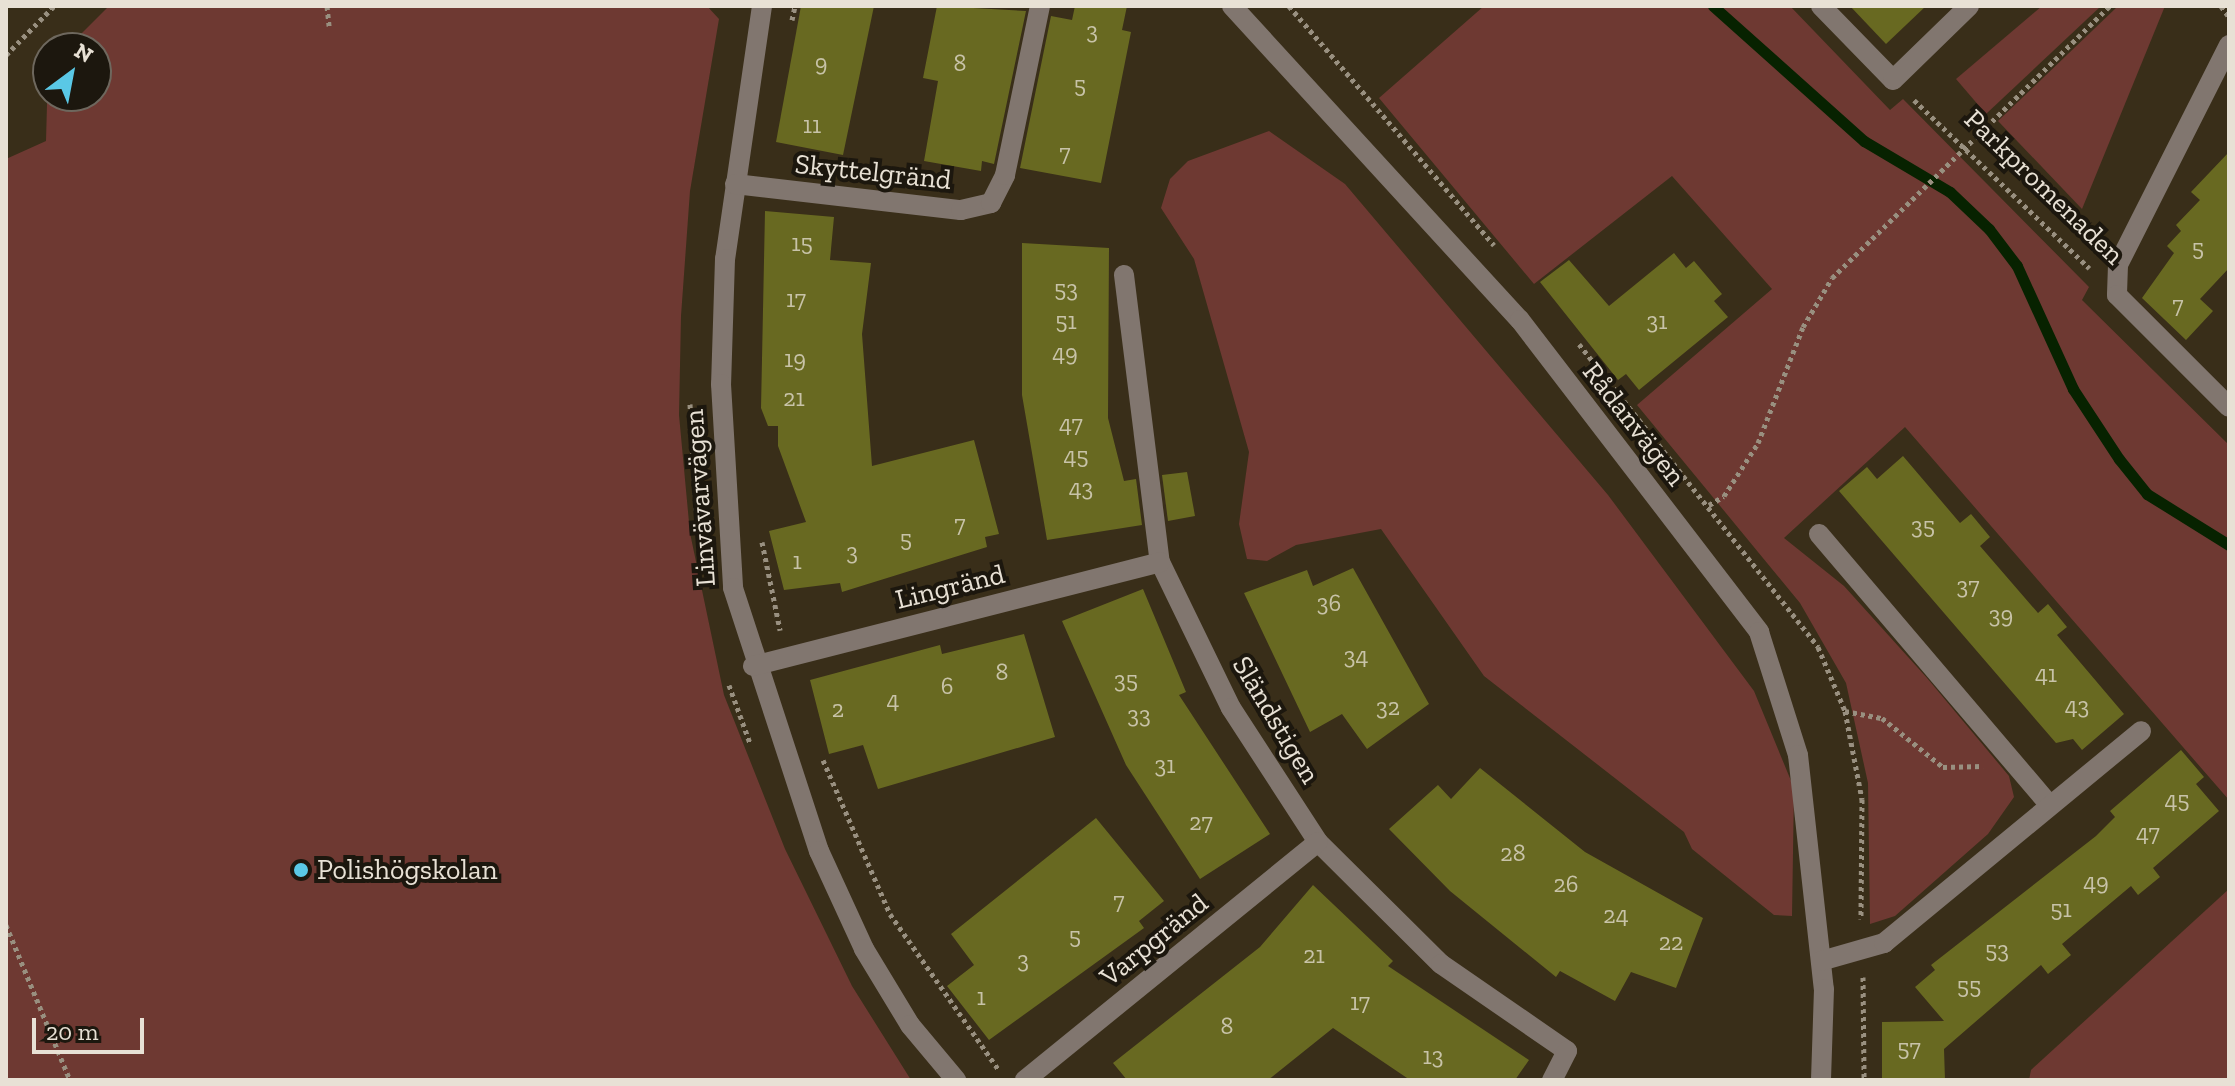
<!DOCTYPE html>
<meta charset="utf-8">
<style>
body{margin:0}
#map{position:relative;width:2235px;height:1086px;overflow:hidden;background:#392e19;font-family:"Zilla Slab",serif}
div>[style]{position:absolute}
[style*='--x']{left:calc(var(--x)*1px);top:calc(var(--y)*1px);width:calc(var(--w)*1px);rotate:calc(var(--a)*1deg)}
.green>*{inset:0;background:#6e3932}
.stream>*{height:11px;margin:-5.5px;padding:0 5.5px;transform-origin:5.5px;border-radius:5.5px;background:#072200}
.building>*{inset:0;background:#686921}
.path>*{height:5px;margin-top:-2.5px;transform-origin:0;background:repeating-linear-gradient(90deg,#999080 0 4px,transparent 0 8px)}
.minor>*{height:20px;margin:-10px;padding:0 10px;transform-origin:10px;border-radius:10px;background:#81766f}
.dots>*{width:22px;height:22px;translate:-50% -50%;box-sizing:border-box;border:4px solid #1c170e;border-radius:50%}
span{translate:-50% -50%;white-space:nowrap;text-align:center;line-height:1.15;-webkit-text-stroke:8px #1c170e;paint-order:stroke}
.number-label{font-size:24px;color:#c8c3a8}
.number-label span{-webkit-text-stroke-width:0}
.street-label{font-size:28px;color:#e8e1d5}
.poi-label{font-size:28px;color:#e8e1d5}
.left{translate:0 -50%;text-align:left}
.frame{position:absolute;inset:0;border:8px solid #e8e1d5;pointer-events:none}
.north{position:absolute;left:32px;top:32px;width:80px;height:80px;box-sizing:border-box;background:#1c170e;border:2px solid #6e685e;border-radius:50%;rotate:32deg;font-size:22px;font-weight:700;line-height:32px;text-align:center;color:#e8e1d5}
.north::after{content:'';display:block;margin:auto;width:28px;height:36px;background:#5ac8e6;clip-path:polygon(50% 0,100% 100%,50% 72%,0 100%)}
.scale{position:absolute;left:32px;top:1018px;width:112px;height:36px;box-sizing:border-box;border:4px solid #e8e1d5;border-top:0;padding-left:10px;font-size:24px;line-height:28px;white-space:nowrap;color:#e8e1d5;-webkit-text-stroke:6px #1c170e;paint-order:stroke}
</style>
<div id="map">
<div class="green">
<i style="clip-path:polygon(109px 6px,707px 6px,719px 19px,690px 191px,681px 316px,679px 415px,690px 533px,724px 695px,785px 849px,852px 986px,911px 1080px,6px 1080px,6px 159px,46px 141px,48px 67px,48px 96px,96px 96px,96px 48px,67px 48px)"></i>
<i style="clip-path:polygon(1484px 6px,1790px 6px,1890px 110px,1903px 99px,2089px 287px,2082px 300px,2229px 445px,2229px 800px,1905px 427px,1784px 538px,1844px 586px,1927px 678px,2009px 776px,2014px 797px,1988px 834px,1895px 916px,1870px 924px,1868px 783px,1846px 683px,1800px 603px,1637px 405px,1772px 289px,1672px 176px,1534px 284px,1379px 98px)"></i>
<i style="clip-path:polygon(2042px 6px,2101px 6px,1986px 114px,1956px 79px)"></i>
<i style="clip-path:polygon(2118px 6px,2165px 6px,2082px 209px,1998px 121px)"></i>
<i style="clip-path:polygon(1269px 131px,1345px 184px,1608px 495px,1754px 691px,1794px 788px,1792px 916px,1774px 915px,1692px 849px,1684px 832px,1484px 676px,1381px 529px,1296px 545px,1267px 561px,1247px 559px,1239px 524px,1249px 452px,1194px 259px,1161px 208px,1170px 179px,1188px 161px)"></i>
<i style="clip-path:polygon(2229px 889px,2229px 1080px,2029px 1080px,2031px 1070px)"></i>
</div>
<div class="stream">
<i style="--x:1713;--y:6;--w:203;--a:41.8"></i>
<i style="--x:1864;--y:141;--w:100;--a:30.7"></i>
<i style="--x:1950;--y:192;--w:54;--a:43.5"></i>
<i style="--x:1989;--y:229;--w:46;--a:52.9"></i>
<i style="--x:2017;--y:266;--w:135;--a:65.5"></i>
<i style="--x:2073;--y:389;--w:84;--a:56.7"></i>
<i style="--x:2119;--y:459;--w:45;--a:51.3"></i>
<i style="--x:2147;--y:494;--w:97;--a:31.9"></i>
</div>
<div class="building">
<i style="clip-path:polygon(801px 6px,874px 6px,843px 155px,776px 142px)"></i>
<i style="clip-path:polygon(937px 6px,1026px 11px,994px 164px,982px 161px,981px 171px,924px 161px,938px 81px,923px 78px)"></i>
<i style="clip-path:polygon(1075px 6px,1127px 6px,1122px 30px,1131px 32px,1101px 183px,1020px 168px,1051px 16px,1072px 20px)"></i>
<i style="clip-path:polygon(1850px 6px,1926px 6px,1886px 44px)"></i>
<i style="clip-path:polygon(2229px 152px,2229px 268px,2200px 299px,2213px 311px,2186px 340px,2142px 298px,2174px 253px,2167px 246px,2181px 231px,2176px 225px,2200px 200px,2191px 192px)"></i>
<i style="clip-path:polygon(765px 211px,834px 217px,830px 260px,871px 263px,862px 334px,872px 466px,974px 440px,999px 534px,985px 537px,987px 547px,842px 592px,840px 583px,784px 590px,769px 531px,806px 522px,778px 446px,778px 426px,768px 426px,761px 408px)"></i>
<i style="clip-path:polygon(1022px 243px,1109px 248px,1108px 418px,1124px 481px,1136px 479px,1142px 525px,1047px 540px,1022px 395px)"></i>
<i style="clip-path:polygon(1674px 253px,1686px 268px,1694px 261px,1722px 294px,1714px 301px,1728px 317px,1639px 390px,1626px 374px,1618px 380px,1540px 282px,1569px 260px,1609px 306px)"></i>
<i style="clip-path:polygon(1903px 456px,1960px 523px,1971px 514px,1990px 537px,1980px 546px,2038px 613px,2048px 604px,2067px 627px,2057px 635px,2124px 714px,2082px 750px,2073px 739px,2056px 743px,1839px 491px,1867px 467px,1877px 479px)"></i>
<i style="clip-path:polygon(1187px 472px,1195px 516px,1168px 521px,1162px 475px)"></i>
<i style="clip-path:polygon(1353px 568px,1429px 704px,1367px 749px,1342px 714px,1310px 732px,1244px 593px,1307px 570px,1313px 586px)"></i>
<i style="clip-path:polygon(1143px 589px,1186px 692px,1179px 695px,1270px 834px,1200px 879px,1126px 765px,1062px 621px)"></i>
<i style="clip-path:polygon(1024px 634px,1055px 737px,878px 789px,863px 745px,829px 754px,810px 680px,940px 645px,942px 654px)"></i>
<i style="clip-path:polygon(2181px 750px,2204px 777px,2196px 784px,2219px 811px,2153px 868px,2160px 877px,2138px 895px,2131px 886px,2062px 944px,2071px 955px,2048px 974px,2041px 965px,1944px 1049px,1945px 1080px,1882px 1080px,1882px 1022px,1944px 1021px,1915px 987px,1935px 970px,1931px 965px,2096px 836px,2115px 817px,2110px 811px)"></i>
<i style="clip-path:polygon(1480px 768px,1585px 852px,1703px 918px,1676px 988px,1631px 972px,1615px 1001px,1560px 971px,1556px 977px,1450px 891px,1389px 829px,1438px 785px,1451px 799px)"></i>
<i style="clip-path:polygon(1096px 818px,1164px 901px,1139px 921px,1144px 928px,989px 1040px,947px 986px,974px 965px,951px 934px)"></i>
<i style="clip-path:polygon(1313px 885px,1393px 961px,1388px 966px,1529px 1060px,1515px 1080px,1410px 1080px,1333px 1028px,1268px 1080px,1127px 1080px,1113px 1063px,1260px 947px)"></i>
</div>
<div class="path">
<i style="--x:327;--y:6;--w:20;--a:84"></i>
<i style="--x:1289;--y:6;--w:315;--a:49.4"></i>
<i style="--x:2221;--y:6;--w:14;--a:54"></i>
<i style="--x:792;--y:20;--w:14;--a:-78"></i>
<i style="--x:6;--y:55;--w:69;--a:-45.6"></i>
<i style="--x:1914;--y:100;--w:243;--a:43.8"></i>
<i style="--x:1579;--y:344;--w:386;--a:51.7"></i>
<i style="--x:1818;--y:647;--w:69;--a:67.1"></i>
<i style="--x:1845;--y:711;--w:90;--a:79.1"></i>
<i style="--x:1862;--y:799;--w:120;--a:90.5"></i>
<i style="--x:690;--y:404;--w:106;--a:86.8"></i>
<i style="--x:1709;--y:505;--w:17;--a:-31"></i>
<i style="--x:1724;--y:496;--w:63;--a:-57.3"></i>
<i style="--x:1758;--y:443;--w:124;--a:-68.8"></i>
<i style="--x:1803;--y:327;--w:57;--a:-59.4"></i>
<i style="--x:1832;--y:278;--w:389;--a:-44.4"></i>
<i style="--x:762;--y:542;--w:90;--a:78.4"></i>
<i style="--x:729;--y:685;--w:62;--a:70.1"></i>
<i style="--x:1845;--y:711;--w:38;--a:11"></i>
<i style="--x:1882;--y:718;--w:78;--a:38.8"></i>
<i style="--x:1943;--y:767;--w:40;--a:-1.4"></i>
<i style="--x:823;--y:760;--w:168;--a:66.5"></i>
<i style="--x:890;--y:914;--w:190;--a:55.1"></i>
<i style="--x:6;--y:925;--w:168;--a:67.6"></i>
<i style="--x:1863;--y:977;--w:103;--a:89.4"></i>
</div>
<div class="minor">
<i style="--x:762;--y:6;--w:256;--a:98.3"></i>
<i style="--x:725;--y:259;--w:125;--a:91.8"></i>
<i style="--x:721;--y:384;--w:204;--a:86.6"></i>
<i style="--x:733;--y:588;--w:277;--a:71.9"></i>
<i style="--x:819;--y:851;--w:108;--a:65.3"></i>
<i style="--x:864;--y:949;--w:89;--a:58.8"></i>
<i style="--x:910;--y:1025;--w:72;--a:50.1"></i>
<i style="--x:1232;--y:6;--w:426;--a:47.5"></i>
<i style="--x:1520;--y:320;--w:393;--a:52.5"></i>
<i style="--x:1759;--y:632;--w:129;--a:72.4"></i>
<i style="--x:1798;--y:755;--w:235;--a:83.7"></i>
<i style="--x:1824;--y:989;--w:91;--a:91.9"></i>
<i style="--x:1821;--y:6;--w:103;--a:45.8"></i>
<i style="--x:1893;--y:80;--w:106;--a:-44.2"></i>
<i style="--x:2229;--y:45;--w:246;--a:116.8"></i>
<i style="--x:2118;--y:265;--w:30;--a:92"></i>
<i style="--x:2117;--y:295;--w:158;--a:45"></i>
<i style="--x:735;--y:184;--w:227;--a:6.6"></i>
<i style="--x:961;--y:210;--w:31;--a:-13"></i>
<i style="--x:991;--y:203;--w:31;--a:-63"></i>
<i style="--x:1005;--y:175;--w:173;--a:-78.3"></i>
<i style="--x:1124;--y:275;--w:289;--a:82.9"></i>
<i style="--x:1160;--y:562;--w:162;--a:64.1"></i>
<i style="--x:1231;--y:708;--w:160;--a:57"></i>
<i style="--x:1318;--y:842;--w:173;--a:44.8"></i>
<i style="--x:1441;--y:964;--w:153;--a:34.6"></i>
<i style="--x:1567;--y:1051;--w:33;--a:117"></i>
<i style="--x:1819;--y:534;--w:356;--a:49.6"></i>
<i style="--x:753;--y:666;--w:420;--a:-14.3"></i>
<i style="--x:1821;--y:961;--w:66;--a:-15.9"></i>
<i style="--x:1884;--y:943;--w:333;--a:-39.5"></i>
<i style="--x:1025;--y:1080;--w:377;--a:-39.1"></i>
</div>
<div class="dots">
<i style="left:301px;top:870px;background:#5ac8e6"></i>
</div>
<div class="number-label">
<span style="left:1092px;top:31px">3</span>
<span style="left:821px;top:63px">9</span>
<span style="left:960px;top:63px">8</span>
<span style="left:1080px;top:85px">5</span>
<span style="left:812px;top:125px">11</span>
<span style="left:1065px;top:153px">7</span>
<span style="left:802px;top:243px">15</span>
<span style="left:2198px;top:248px">5</span>
<span style="left:1066px;top:289px">53</span>
<span style="left:796px;top:299px">17</span>
<span style="left:2178px;top:305px">7</span>
<span style="left:1066px;top:321px">51</span>
<span style="left:1657px;top:321px">31</span>
<span style="left:1065px;top:353px">49</span>
<span style="left:795px;top:359px">19</span>
<span style="left:794px;top:398px">21</span>
<span style="left:1071px;top:424px">47</span>
<span style="left:1076px;top:456px">45</span>
<span style="left:1081px;top:488px">43</span>
<span style="left:960px;top:524px">7</span>
<span style="left:1923px;top:526px">35</span>
<span style="left:906px;top:539px">5</span>
<span style="left:852px;top:552px">3</span>
<span style="left:797px;top:561px">1</span>
<span style="left:1968px;top:586px">37</span>
<span style="left:1329px;top:603px">36</span>
<span style="left:2001px;top:615px">39</span>
<span style="left:1356px;top:656px">34</span>
<span style="left:1002px;top:672px">8</span>
<span style="left:2046px;top:674px">41</span>
<span style="left:1126px;top:680px">35</span>
<span style="left:947px;top:686px">6</span>
<span style="left:893px;top:700px">4</span>
<span style="left:2077px;top:706px">43</span>
<span style="left:1388px;top:707px">32</span>
<span style="left:838px;top:709px">2</span>
<span style="left:1139px;top:715px">33</span>
<span style="left:1165px;top:765px">31</span>
<span style="left:2177px;top:800px">45</span>
<span style="left:1201px;top:822px">27</span>
<span style="left:2148px;top:833px">47</span>
<span style="left:1513px;top:853px">28</span>
<span style="left:2096px;top:882px">49</span>
<span style="left:1566px;top:884px">26</span>
<span style="left:1119px;top:901px">7</span>
<span style="left:2061px;top:909px">51</span>
<span style="left:1616px;top:915px">24</span>
<span style="left:1075px;top:936px">5</span>
<span style="left:1671px;top:942px">22</span>
<span style="left:1997px;top:950px">53</span>
<span style="left:1314px;top:955px">21</span>
<span style="left:1023px;top:960px">3</span>
<span style="left:1969px;top:986px">55</span>
<span style="left:981px;top:997px">1</span>
<span style="left:1360px;top:1002px">17</span>
<span style="left:1227px;top:1026px">8</span>
<span style="left:1909px;top:1048px">57</span>
<span style="left:1433px;top:1056px">13</span>
</div>
<div class="street-label">
<span style="left:873px;top:172px;rotate:6deg">Skyttelgränd</span>
<span style="left:2044px;top:187px;rotate:44deg">Parkpromenaden</span>
<span style="left:1634px;top:424px;rotate:52deg">Rådanvägen</span>
<span style="left:700px;top:498px;rotate:-94deg">Linvävarvägen</span>
<span style="left:950px;top:587px;rotate:-14deg">Lingränd</span>
<span style="left:1276px;top:720px;rotate:59deg">Sländstigen</span>
<span style="left:1154px;top:940px;rotate:-39deg">Varpgränd</span>
</div>
<div class="poi-label">
<span class="left" style="left:317px;top:870px">Polishögskolan</span>
</div>
<div class="frame"></div>
<div class="north">N</div>
<div class="scale">20 m</div>
</div>
